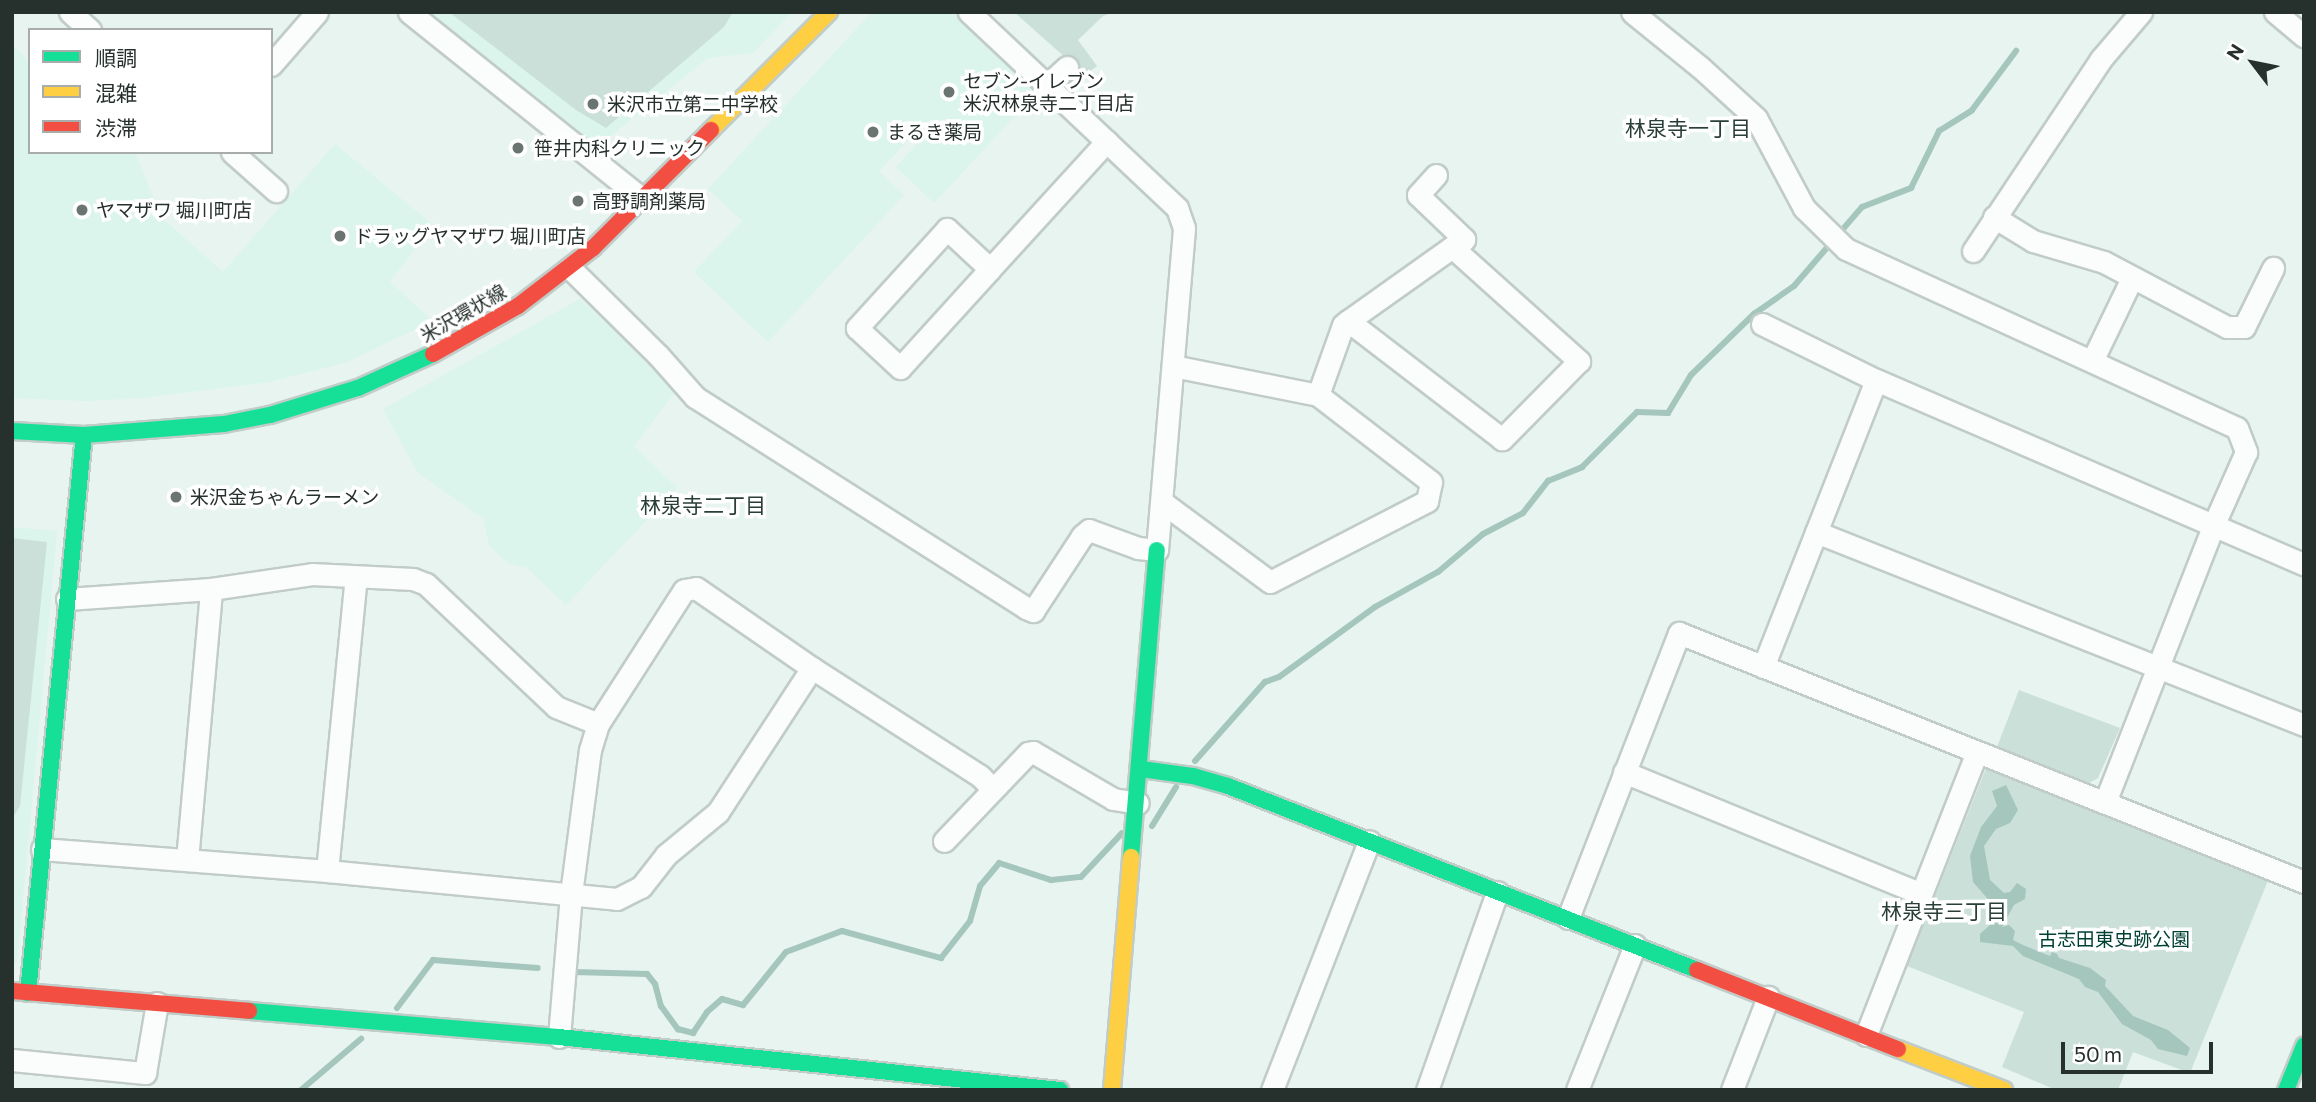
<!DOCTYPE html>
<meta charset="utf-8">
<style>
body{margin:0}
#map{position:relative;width:2316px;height:1102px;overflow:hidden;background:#e7f4f0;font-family:Commissioner,"Noto Sans JP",sans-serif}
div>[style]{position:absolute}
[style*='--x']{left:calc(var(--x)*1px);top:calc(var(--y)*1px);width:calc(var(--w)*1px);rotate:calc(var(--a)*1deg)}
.built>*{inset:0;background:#dbf5ed}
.green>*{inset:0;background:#cae0d9}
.water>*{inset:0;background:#a4c6bc}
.stream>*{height:6px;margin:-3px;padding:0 3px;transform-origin:3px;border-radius:3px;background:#a4c6bc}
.roads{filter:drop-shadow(2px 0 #c1ccc8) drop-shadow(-2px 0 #c1ccc8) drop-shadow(0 2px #c1ccc8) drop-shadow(0 -2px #c1ccc8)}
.street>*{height:21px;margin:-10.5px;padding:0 10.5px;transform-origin:10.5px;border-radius:10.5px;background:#fbfdfd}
.fast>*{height:16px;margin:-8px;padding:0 8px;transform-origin:8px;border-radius:8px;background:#16e098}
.slow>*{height:16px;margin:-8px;padding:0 8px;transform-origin:8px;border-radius:8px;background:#ffcf43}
.jam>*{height:16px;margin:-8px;padding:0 8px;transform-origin:8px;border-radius:8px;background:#f24e42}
.dots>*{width:19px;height:19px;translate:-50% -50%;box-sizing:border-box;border:4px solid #fff;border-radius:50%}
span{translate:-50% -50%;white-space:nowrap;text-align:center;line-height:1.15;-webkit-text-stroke:7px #fff;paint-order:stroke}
.poi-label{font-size:19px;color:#26302d}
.left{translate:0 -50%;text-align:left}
.street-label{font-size:19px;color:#26302d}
.park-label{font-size:19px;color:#004134}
.neighbourhood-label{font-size:21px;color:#293e38}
.frame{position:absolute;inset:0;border:14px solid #26302d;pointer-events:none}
.legend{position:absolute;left:28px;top:28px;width:245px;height:126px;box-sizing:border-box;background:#fff;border:2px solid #a8acab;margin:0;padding:9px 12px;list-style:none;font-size:21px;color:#26302d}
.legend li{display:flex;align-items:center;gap:14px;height:35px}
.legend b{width:35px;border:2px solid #a8acab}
.north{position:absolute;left:2218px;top:28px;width:70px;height:70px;-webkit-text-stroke:5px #fff;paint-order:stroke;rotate:302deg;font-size:19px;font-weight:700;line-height:28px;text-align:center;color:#26302d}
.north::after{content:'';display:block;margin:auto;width:24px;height:32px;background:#26302d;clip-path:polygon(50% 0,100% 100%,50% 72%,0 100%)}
.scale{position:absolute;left:2061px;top:1042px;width:152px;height:32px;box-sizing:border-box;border:4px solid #26302d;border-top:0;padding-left:9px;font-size:21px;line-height:24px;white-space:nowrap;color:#26302d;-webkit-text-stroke:5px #fff;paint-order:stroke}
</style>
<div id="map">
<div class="built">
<i style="clip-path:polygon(417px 12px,792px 12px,753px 53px,708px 58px,593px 150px)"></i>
<i style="clip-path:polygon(872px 12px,959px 12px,1041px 88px,934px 203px,896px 167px,924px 136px,918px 130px,879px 171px,904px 195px,768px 342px,694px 272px,742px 221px,708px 189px)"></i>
<i style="clip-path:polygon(12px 44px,30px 63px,30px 152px,135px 152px,162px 218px,223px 272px,335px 144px,433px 225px,390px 282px,433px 321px,345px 363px,269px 382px,142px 398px,86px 401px,12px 398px)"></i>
<i style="clip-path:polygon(580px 299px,648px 361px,674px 393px,634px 446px,677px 488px,566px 605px,527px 568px,509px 564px,489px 545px,484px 519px,418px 473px,383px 409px)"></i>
<i style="clip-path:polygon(12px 527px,57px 531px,17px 963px,12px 967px)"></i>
</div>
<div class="green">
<i style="clip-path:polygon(449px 12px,733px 12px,724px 27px,606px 128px,576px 110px)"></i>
<i style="clip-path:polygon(1014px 12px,1115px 12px,1103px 16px,1078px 40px,1097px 66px,1085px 75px)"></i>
<i style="clip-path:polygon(12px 538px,47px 542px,20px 806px,12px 819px)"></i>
<i style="clip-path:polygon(2019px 690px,2120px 728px,2098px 778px,2089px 783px,1997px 747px)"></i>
<i style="clip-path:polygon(1987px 766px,2269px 878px,2190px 1073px,2133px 1052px,2118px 1090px,2056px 1090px,2002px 1067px,2024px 1012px,1907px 966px)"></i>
</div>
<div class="water">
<i style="clip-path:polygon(2006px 785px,2018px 810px,2010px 823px,1996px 829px,1984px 846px,1990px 880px,2004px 893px,2010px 892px,2017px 883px,2026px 889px,2025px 899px,2014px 905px,2002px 927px,2009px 925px,2015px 931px,2013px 940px,2023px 945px,2050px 956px,2052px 952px,2057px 954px,2059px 958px,2090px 968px,2106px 980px,2105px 986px,2133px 1016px,2168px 1030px,2190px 1048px,2187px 1056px,2158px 1049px,2151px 1040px,2122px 1024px,2098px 992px,2085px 987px,2079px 979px,2023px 956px,2013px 946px,1980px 942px,1980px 934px,1991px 924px,1995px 911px,1993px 905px,1973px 882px,1970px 856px,1981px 827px,1997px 806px,1992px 791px)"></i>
</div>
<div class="stream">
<i style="--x:1195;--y:761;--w:106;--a:-48.5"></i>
<i style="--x:1265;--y:682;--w:15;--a:-20"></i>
<i style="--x:1279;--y:677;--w:119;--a:-36.1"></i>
<i style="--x:1375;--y:607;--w:72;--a:-29.1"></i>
<i style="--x:1438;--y:572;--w:59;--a:-40.2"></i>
<i style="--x:1483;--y:534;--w:45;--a:-27.7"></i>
<i style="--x:1523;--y:513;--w:41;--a:-52"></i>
<i style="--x:1548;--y:481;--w:37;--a:-22"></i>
<i style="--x:1582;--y:467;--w:78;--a:-45"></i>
<i style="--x:1637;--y:412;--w:31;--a:2"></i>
<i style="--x:1668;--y:413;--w:44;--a:-58.8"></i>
<i style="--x:1691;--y:375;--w:88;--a:-44.1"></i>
<i style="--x:1754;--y:314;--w:49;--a:-35"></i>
<i style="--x:1794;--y:286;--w:104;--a:-49.3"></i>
<i style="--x:1862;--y:207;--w:53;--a:-21.2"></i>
<i style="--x:1911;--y:188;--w:64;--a:-63.8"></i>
<i style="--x:1939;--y:131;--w:39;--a:-32"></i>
<i style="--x:1972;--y:110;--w:74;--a:-53.3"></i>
<i style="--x:1152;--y:826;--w:46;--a:-58.4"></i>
<i style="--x:574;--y:972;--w:73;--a:1.6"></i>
<i style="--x:647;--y:974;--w:13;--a:51"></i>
<i style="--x:655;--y:984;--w:23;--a:75"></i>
<i style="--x:661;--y:1006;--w:29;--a:54"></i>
<i style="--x:678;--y:1029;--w:16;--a:15"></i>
<i style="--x:693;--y:1033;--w:25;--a:-56"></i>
<i style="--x:707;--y:1012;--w:20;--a:-41"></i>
<i style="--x:722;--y:999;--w:22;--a:16"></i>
<i style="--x:743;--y:1005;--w:68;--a:-50.9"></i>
<i style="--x:786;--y:952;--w:60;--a:-20.6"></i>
<i style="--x:842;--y:931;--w:103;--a:15.3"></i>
<i style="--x:941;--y:958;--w:47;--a:-51.9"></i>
<i style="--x:970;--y:921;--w:36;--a:-74"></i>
<i style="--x:980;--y:886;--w:30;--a:-50"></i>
<i style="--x:999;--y:863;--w:55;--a:18.1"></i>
<i style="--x:1051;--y:880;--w:30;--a:-6"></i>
<i style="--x:1081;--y:877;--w:60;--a:-47"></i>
<i style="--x:397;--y:1008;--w:60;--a:-53.1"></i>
<i style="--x:433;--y:960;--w:105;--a:4.4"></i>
<i style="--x:301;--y:1090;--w:79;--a:-40.4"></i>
</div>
<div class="roads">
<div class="street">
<i style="--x:70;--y:12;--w:27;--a:42"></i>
<i style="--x:409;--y:12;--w:301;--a:38.7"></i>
<i style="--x:1632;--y:12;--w:87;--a:39"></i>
<i style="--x:1700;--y:67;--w:76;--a:42.3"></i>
<i style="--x:1756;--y:118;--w:102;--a:61.9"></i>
<i style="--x:1804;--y:208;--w:59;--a:44.3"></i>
<i style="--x:1846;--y:249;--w:430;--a:24.6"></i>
<i style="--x:2237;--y:428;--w:26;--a:69"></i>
<i style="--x:2246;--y:452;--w:79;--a:114"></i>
<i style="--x:2214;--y:524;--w:299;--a:111.4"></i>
<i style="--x:2275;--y:12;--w:38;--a:40"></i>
<i style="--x:271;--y:65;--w:70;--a:-49"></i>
<i style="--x:1047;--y:85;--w:27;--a:-42"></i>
<i style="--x:232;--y:152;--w:59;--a:41.6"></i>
<i style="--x:1436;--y:175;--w:27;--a:132"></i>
<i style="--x:1418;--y:195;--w:64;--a:43.7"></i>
<i style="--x:1464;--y:239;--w:14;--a:124"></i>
<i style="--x:1994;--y:217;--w:46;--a:31.6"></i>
<i style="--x:2033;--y:241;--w:74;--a:16.5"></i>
<i style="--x:2104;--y:262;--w:139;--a:27.9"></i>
<i style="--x:2227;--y:327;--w:17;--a:0"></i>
<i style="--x:2244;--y:327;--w:66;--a:-63.8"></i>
<i style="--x:1973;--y:251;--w:231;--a:-56.3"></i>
<i style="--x:2101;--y:59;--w:62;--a:-49.6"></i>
<i style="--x:570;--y:268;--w:124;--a:44.7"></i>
<i style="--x:658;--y:355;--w:56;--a:48.6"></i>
<i style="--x:695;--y:397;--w:393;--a:32.5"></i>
<i style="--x:1026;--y:608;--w:8;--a:23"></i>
<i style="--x:1033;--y:611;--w:90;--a:-56.8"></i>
<i style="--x:1082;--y:536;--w:9;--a:-41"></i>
<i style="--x:1089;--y:530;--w:52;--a:20.2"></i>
<i style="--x:1138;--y:548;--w:19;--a:6"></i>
<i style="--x:1157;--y:550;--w:323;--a:-85.2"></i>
<i style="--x:1184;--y:228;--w:21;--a:-109"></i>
<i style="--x:1177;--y:208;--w:286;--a:-136.7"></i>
<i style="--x:990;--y:269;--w:59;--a:-137.1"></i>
<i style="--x:947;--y:229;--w:134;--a:132.3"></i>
<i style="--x:857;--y:328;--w:59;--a:42.9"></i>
<i style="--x:900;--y:368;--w:134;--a:-47.7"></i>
<i style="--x:990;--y:269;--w:173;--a:-47.6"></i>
<i style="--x:1762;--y:324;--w:127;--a:26.2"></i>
<i style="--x:1876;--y:380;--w:466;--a:23.3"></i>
<i style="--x:2093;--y:359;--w:90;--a:-64.3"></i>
<i style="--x:1173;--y:366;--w:148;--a:11.3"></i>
<i style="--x:1318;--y:395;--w:74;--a:-70.3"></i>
<i style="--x:1343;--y:325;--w:6;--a:-39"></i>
<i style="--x:1348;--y:321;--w:128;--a:-35.4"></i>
<i style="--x:1452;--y:247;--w:171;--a:41.9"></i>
<i style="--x:1579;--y:361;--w:110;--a:134.6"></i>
<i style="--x:1502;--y:439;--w:194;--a:-142.5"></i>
<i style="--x:1162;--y:502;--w:134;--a:36.5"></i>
<i style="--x:1270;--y:582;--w:177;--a:-27.3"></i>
<i style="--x:1427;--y:501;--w:19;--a:-78"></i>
<i style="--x:1431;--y:482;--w:143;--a:-142.4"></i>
<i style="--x:1816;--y:532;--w:525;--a:21.58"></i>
<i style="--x:67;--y:599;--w:144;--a:-4"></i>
<i style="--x:211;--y:589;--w:102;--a:-8.4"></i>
<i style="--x:312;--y:574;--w:101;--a:2.8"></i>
<i style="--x:413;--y:579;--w:14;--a:21"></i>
<i style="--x:426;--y:584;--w:179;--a:43.4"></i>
<i style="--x:556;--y:707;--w:45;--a:22"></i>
<i style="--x:1763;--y:667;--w:308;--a:-68.5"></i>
<i style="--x:1624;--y:772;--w:321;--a:22.3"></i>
<i style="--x:944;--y:841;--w:122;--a:-46.3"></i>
<i style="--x:1028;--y:753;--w:5;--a:-11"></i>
<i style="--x:1033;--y:752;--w:93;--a:30.4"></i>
<i style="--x:1113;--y:799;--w:25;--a:9"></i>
<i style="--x:42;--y:849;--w:286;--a:4.4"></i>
<i style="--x:327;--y:871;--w:291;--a:5.5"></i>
<i style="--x:617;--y:899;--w:27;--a:-27"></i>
<i style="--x:641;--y:887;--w:41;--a:-52"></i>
<i style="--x:666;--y:855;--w:67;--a:-39.6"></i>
<i style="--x:718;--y:812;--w:172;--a:-56.9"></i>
<i style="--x:187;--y:860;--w:272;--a:-84.9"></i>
<i style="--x:327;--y:871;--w:295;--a:-84.4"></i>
<i style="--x:1568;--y:918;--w:306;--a:-68.7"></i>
<i style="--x:1679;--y:633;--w:673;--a:21.72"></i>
<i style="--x:1866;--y:1035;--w:304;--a:-68.6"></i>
<i style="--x:559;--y:1037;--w:144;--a:-85.2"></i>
<i style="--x:571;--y:894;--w:145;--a:-82.5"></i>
<i style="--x:590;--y:750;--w:27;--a:-73"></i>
<i style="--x:598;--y:724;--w:159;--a:-57.3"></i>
<i style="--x:684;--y:590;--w:12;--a:-9"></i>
<i style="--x:696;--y:588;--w:141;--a:34.6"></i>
<i style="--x:812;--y:668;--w:200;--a:32.7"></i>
<i style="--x:980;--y:776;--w:17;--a:45"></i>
<i style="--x:12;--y:1060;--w:134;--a:5.6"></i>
<i style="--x:145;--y:1073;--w:71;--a:-80.3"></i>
<i style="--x:1272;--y:1090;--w:267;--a:-68.7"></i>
<i style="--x:1427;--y:1090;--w:210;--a:-70.5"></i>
<i style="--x:1577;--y:1090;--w:156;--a:-68.2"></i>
<i style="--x:1732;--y:1090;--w:100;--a:-68.8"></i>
</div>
<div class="fast">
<i style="--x:12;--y:431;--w:72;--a:3.2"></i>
<i style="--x:84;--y:435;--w:140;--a:-4.5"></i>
<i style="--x:224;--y:424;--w:47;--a:-11.1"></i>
<i style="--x:270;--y:415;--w:92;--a:-17.1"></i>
<i style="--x:358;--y:388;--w:82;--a:-24.4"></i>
<i style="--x:1141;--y:769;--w:52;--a:7.7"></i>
<i style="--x:1193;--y:776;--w:36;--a:16"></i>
<i style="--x:1228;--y:786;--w:504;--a:21.42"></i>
<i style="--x:1131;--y:857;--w:308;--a:-85.2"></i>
<i style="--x:28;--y:993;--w:561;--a:-84.27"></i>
<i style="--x:249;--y:1011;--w:311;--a:4.8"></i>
<i style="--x:559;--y:1037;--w:504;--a:6.04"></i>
<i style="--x:2286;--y:1090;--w:48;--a:-67.8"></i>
</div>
<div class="slow">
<i style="--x:711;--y:130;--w:167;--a:-45"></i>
<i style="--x:1898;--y:1049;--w:114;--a:21.1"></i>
<i style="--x:1112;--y:1090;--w:234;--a:-85.3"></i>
</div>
<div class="jam">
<i style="--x:433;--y:354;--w:98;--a:-29.5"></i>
<i style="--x:518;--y:306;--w:95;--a:-37.7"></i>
<i style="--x:593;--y:248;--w:167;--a:-45"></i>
<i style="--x:1697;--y:970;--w:216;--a:21.5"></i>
<i style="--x:12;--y:991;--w:238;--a:4.8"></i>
</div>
</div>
<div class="dots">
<i style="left:949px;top:92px;background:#6a7571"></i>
<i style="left:593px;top:104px;background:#6a7571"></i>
<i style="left:873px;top:132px;background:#6a7571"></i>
<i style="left:518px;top:148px;background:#6a7571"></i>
<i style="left:578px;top:201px;background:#6a7571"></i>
<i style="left:82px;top:210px;background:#6a7571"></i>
<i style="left:340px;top:236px;background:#6a7571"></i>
<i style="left:176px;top:497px;background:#6a7571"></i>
</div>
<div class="poi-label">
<span class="left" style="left:963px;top:92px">セブン-イレブン<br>米沢林泉寺二丁目店</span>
<span class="left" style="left:607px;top:104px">米沢市立第二中学校</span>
<span class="left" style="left:887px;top:132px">まるき薬局</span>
<span class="left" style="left:534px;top:148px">笹井内科クリニック</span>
<span class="left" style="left:592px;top:201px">高野調剤薬局</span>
<span class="left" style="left:96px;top:210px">ヤマザワ 堀川町店</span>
<span class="left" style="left:354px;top:236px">ドラッグヤマザワ 堀川町店</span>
<span class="left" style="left:190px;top:497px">米沢金ちゃんラーメン</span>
</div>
<div class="street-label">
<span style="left:463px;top:313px;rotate:-30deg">米沢環状線</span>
</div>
<div class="park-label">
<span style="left:2114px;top:939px">古志田東史跡公園</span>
</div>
<div class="neighbourhood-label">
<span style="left:1688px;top:128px">林泉寺一丁目</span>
<span style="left:703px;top:505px">林泉寺二丁目</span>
<span style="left:1944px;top:911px">林泉寺三丁目</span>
</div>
<div class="frame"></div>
<ul class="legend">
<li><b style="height:9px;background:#16e098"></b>順調</li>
<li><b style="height:9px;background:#ffcf43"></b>混雑</li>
<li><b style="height:9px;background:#f24e42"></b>渋滞</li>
</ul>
<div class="north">N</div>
<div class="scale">50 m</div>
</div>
